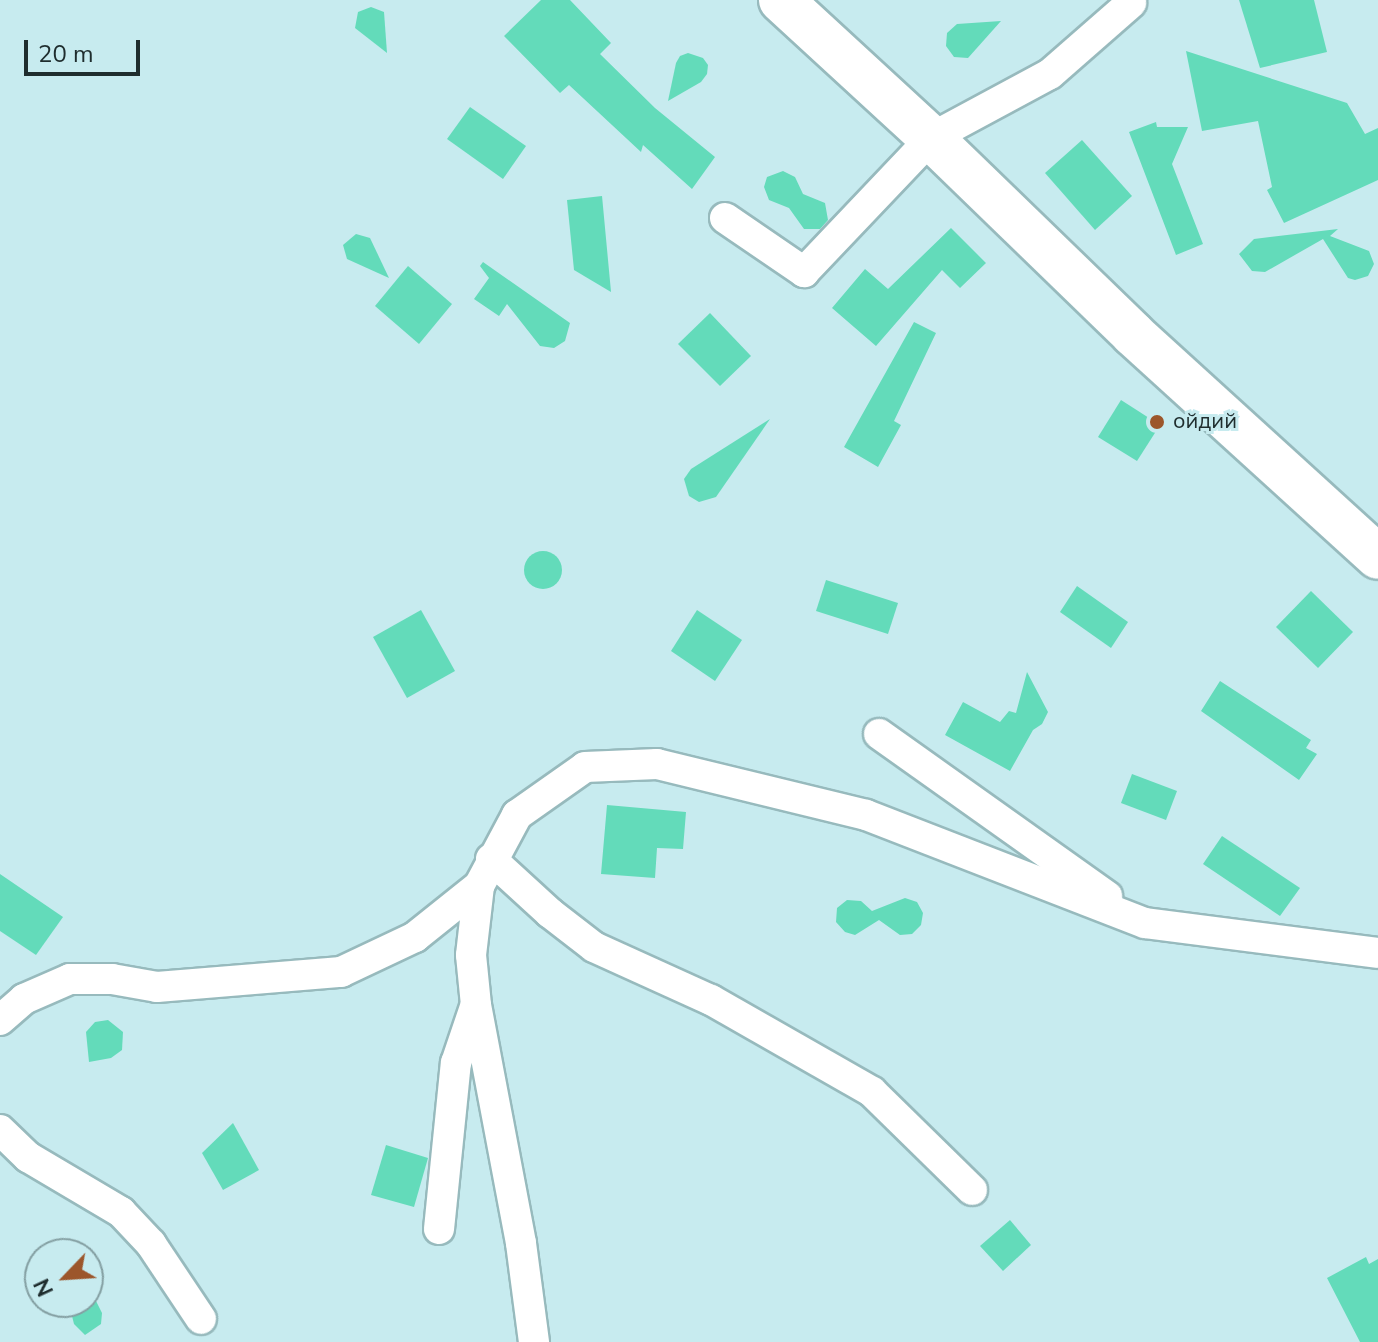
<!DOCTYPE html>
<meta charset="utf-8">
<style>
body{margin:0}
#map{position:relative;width:1378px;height:1342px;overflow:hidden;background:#c7ebef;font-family:"Nunito Sans",sans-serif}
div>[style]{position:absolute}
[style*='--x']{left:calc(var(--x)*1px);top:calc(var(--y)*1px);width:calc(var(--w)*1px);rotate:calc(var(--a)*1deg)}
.building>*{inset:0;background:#63dbba}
.round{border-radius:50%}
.roads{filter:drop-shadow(2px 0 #97babd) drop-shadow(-2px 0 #97babd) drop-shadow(0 2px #97babd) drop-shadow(0 -2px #97babd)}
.street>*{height:30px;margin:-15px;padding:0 15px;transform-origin:15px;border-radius:15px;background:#fff}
.secondary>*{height:44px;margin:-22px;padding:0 22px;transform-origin:22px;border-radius:22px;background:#fff}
.dots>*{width:22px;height:22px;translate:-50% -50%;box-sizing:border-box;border:4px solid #c7ebef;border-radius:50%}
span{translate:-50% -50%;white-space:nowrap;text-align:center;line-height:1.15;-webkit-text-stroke:6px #c7ebef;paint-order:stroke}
.poi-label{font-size:22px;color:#1f2d2e}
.left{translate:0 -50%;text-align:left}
.north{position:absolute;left:24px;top:1238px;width:80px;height:80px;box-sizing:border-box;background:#c7ebef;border:2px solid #849fa2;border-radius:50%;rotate:245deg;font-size:22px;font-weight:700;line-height:32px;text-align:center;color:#1f2d2e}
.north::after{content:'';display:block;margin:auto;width:28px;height:36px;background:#9c562b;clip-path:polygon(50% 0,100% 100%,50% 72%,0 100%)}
.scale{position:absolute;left:24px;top:40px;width:116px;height:36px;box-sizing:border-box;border:4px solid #1f2d2e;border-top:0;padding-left:10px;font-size:24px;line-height:28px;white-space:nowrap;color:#1f2d2e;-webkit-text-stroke:6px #c7ebef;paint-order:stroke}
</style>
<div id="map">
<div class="building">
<i style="clip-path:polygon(541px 0,570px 0,611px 43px,600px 54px,655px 108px,715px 157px,692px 189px,643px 145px,641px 152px,569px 85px,560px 93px,504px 36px)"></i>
<i style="clip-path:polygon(1239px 0,1314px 0,1327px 52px,1260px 68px)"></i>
<i style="clip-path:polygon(371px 7px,384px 12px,387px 53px,355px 28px,358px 12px)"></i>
<i style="clip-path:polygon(1001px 21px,968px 58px,954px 57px,946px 46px,947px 33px,957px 24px)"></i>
<i style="clip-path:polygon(1186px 51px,1347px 103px,1365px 134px,1378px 128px,1378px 180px,1284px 223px,1267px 190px,1272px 187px,1258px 121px,1202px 131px)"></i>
<i style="clip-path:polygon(688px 53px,703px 58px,708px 65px,707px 74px,701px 82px,668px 101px,676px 63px,680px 56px)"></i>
<i style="clip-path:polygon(470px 107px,526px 146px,503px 179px,447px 139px)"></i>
<i style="clip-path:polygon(1156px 122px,1157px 127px,1188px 127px,1172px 164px,1203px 244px,1176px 255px,1129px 132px)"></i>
<i style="clip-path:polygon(1082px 140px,1132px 196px,1095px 230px,1045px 173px)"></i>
<i style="clip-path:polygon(783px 171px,795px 177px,803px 194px,825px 203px,828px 220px,820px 229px,804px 229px,789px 208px,769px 200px,764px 187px,767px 177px)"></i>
<i style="clip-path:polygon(602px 196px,611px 292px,574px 270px,567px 200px)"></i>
<i style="clip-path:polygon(951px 228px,986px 263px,960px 288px,942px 270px,876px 346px,832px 308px,865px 269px,888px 289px)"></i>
<i style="clip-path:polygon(1338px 229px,1330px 236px,1369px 251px,1374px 264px,1368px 276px,1355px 280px,1348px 278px,1323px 239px,1265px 272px,1252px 271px,1239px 254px,1254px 239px)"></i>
<i style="clip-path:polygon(356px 234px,370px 238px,389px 278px,347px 259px,343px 245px)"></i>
<i style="clip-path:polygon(483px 262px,570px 323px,565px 341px,554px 348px,540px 346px,507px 304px,499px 316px,474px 299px,489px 278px,480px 266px)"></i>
<i style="clip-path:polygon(408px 266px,452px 304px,419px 344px,375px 306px)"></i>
<i style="clip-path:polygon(710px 313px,751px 356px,720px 386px,678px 344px)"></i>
<i style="clip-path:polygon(914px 322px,936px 333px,894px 421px,901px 425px,878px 467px,844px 447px)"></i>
<i style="clip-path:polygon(1121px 400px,1160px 425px,1137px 461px,1098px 437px)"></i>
<i style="clip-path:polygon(770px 419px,716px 497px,699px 502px,689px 496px,684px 479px,691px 469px)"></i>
<i class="round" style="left:524px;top:551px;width:38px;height:38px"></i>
<i style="clip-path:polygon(826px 580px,898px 603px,888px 634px,816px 611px)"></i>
<i style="clip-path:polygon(1077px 586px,1128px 622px,1111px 648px,1060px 612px)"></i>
<i style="clip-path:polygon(1311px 591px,1353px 632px,1318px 668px,1276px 627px)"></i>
<i style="clip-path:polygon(421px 610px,455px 671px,407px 698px,373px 637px)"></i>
<i style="clip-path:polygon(697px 610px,742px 640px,715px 681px,671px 651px)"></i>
<i style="clip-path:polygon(1027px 672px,1048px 712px,1042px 724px,1033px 730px,1010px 771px,945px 735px,963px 702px,1000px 722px,1009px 711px,1016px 713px)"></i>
<i style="clip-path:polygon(1220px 681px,1311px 740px,1306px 748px,1317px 754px,1299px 780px,1201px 711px)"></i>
<i style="clip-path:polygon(1132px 774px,1177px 791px,1166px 820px,1121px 803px)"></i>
<i style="clip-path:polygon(607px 805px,686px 812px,683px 849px,657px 848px,655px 878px,601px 874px)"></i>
<i style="clip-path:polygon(1222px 836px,1300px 888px,1280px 916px,1203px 864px)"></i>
<i style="clip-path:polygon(0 874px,63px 917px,36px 955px,0 931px)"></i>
<i style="clip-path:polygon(905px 898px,917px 902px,923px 913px,921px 925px,912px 934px,900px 935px,879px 920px,855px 935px,845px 932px,836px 922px,837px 908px,847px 900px,861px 901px,872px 911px)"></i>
<i style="clip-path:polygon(108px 1020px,123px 1032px,122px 1050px,111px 1058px,89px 1062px,86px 1032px,95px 1022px)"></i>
<i style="clip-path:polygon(233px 1123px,259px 1170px,223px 1190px,202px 1153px)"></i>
<i style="clip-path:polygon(386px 1145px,428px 1158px,414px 1207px,371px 1195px)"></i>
<i style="clip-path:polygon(1010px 1220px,1031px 1245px,1003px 1271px,980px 1246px)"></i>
<i style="clip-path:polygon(1366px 1257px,1369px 1264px,1378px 1259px,1378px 1342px,1360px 1342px,1327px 1278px)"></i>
<i style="clip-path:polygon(95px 1299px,102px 1313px,101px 1324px,85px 1335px,74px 1324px,71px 1312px,77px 1302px)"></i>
</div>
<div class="roads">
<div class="street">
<i style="--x:725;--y:218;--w:96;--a:34.4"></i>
<i style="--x:804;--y:272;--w:185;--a:-46.5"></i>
<i style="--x:931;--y:138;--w:135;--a:-28.3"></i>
<i style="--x:1050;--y:74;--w:108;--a:-41.2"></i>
<i style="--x:879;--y:734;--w:280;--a:35.4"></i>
<i style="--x:491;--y:859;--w:80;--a:42.5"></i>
<i style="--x:550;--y:913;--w:56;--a:37.7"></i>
<i style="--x:594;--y:947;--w:128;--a:24.4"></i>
<i style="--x:711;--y:1000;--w:185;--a:29.7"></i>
<i style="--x:872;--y:1092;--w:140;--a:44.4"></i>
<i style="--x:0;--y:1020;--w:32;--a:-41"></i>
<i style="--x:24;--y:999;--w:50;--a:-23.5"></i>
<i style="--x:70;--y:979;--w:42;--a:0"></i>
<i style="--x:112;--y:979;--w:46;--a:10.1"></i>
<i style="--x:157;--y:987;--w:185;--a:-4.7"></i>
<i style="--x:341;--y:972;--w:82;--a:-25.3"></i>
<i style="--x:415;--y:937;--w:82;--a:-38.6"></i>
<i style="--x:0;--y:1130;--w:39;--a:44"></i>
<i style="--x:28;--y:1157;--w:108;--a:30.6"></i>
<i style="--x:121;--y:1212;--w:44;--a:46.8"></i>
<i style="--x:151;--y:1244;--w:90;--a:56.3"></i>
<i style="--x:439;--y:1229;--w:167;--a:-84.2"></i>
<i style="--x:456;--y:1063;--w:59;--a:-71.3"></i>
<i style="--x:534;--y:1342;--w:100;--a:-97.5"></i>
<i style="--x:521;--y:1243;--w:242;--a:-100.7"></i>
<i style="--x:476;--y:1005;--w:50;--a:-95.7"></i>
<i style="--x:471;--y:955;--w:69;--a:-83.4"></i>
<i style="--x:479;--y:886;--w:81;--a:-61.8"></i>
<i style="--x:517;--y:815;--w:83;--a:-35.2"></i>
<i style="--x:585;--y:767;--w:72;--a:-2.4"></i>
<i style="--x:657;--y:764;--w:215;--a:13.7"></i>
<i style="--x:866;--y:815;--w:299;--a:21.2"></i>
<i style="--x:1145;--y:923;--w:235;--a:7.3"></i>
</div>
<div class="secondary">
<i style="--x:781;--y:0;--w:204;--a:42.6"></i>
<i style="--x:931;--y:138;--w:281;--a:44.1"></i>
<i style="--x:1133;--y:334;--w:331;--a:42.3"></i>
</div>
</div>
<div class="dots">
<i style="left:1157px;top:422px;background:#9c562b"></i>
</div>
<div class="poi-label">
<span class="left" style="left:1173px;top:422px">ойдий</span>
</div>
<div class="north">N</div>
<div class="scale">20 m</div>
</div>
